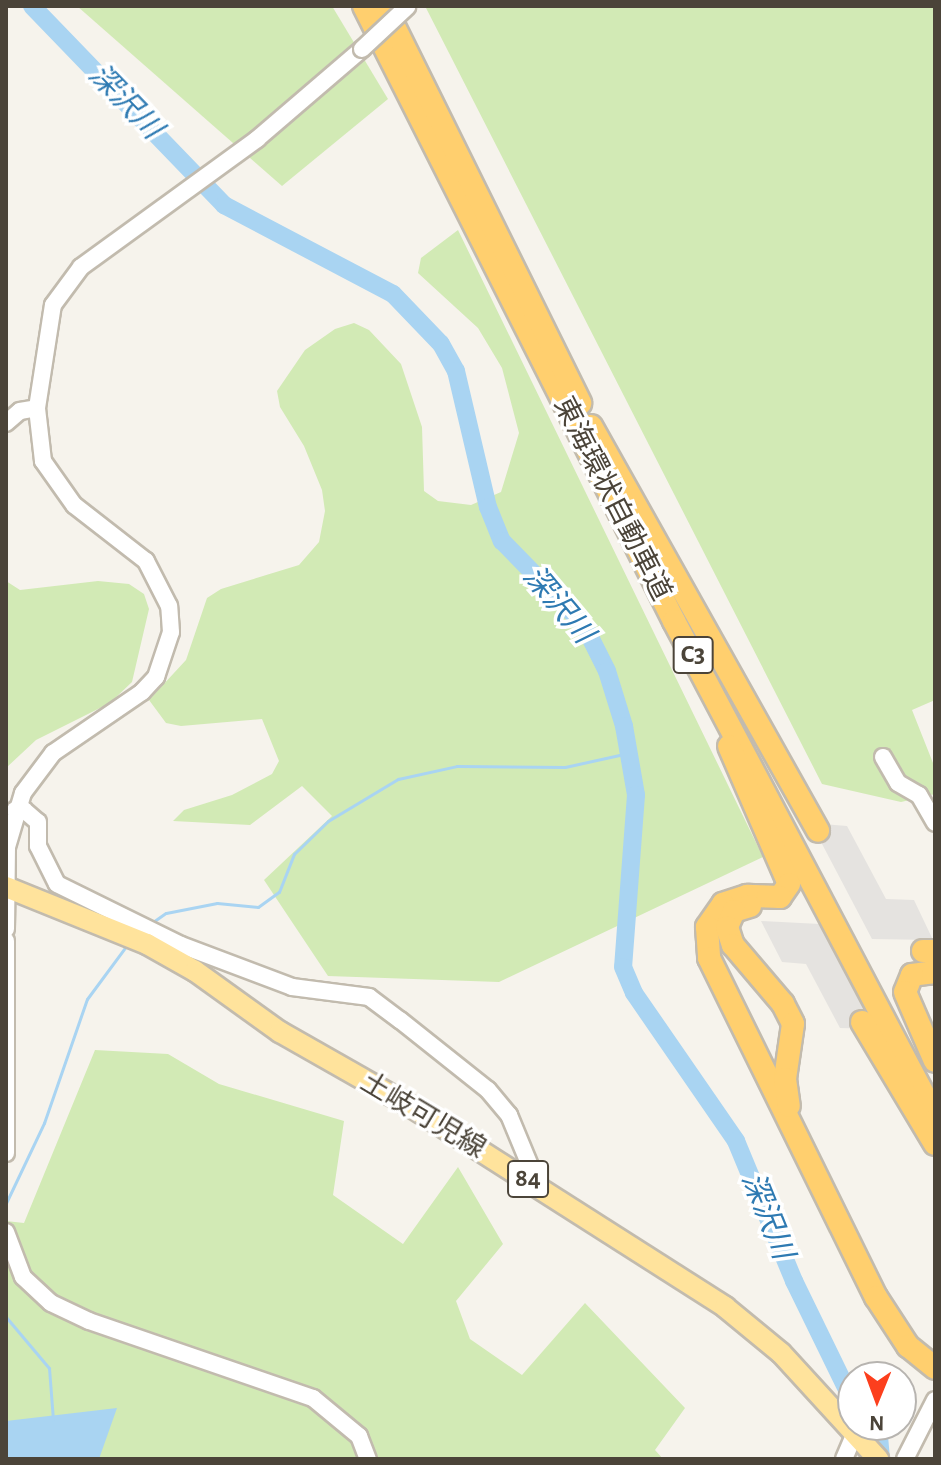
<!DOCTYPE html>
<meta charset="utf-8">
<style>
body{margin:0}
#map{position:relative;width:941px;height:1465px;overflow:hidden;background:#f6f3ec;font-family:"Alegreya Sans","Noto Sans JP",sans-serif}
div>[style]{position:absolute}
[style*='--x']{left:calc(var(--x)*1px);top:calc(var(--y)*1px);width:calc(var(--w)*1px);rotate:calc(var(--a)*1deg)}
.green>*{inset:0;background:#d2eab5}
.parking>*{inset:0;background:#e5e3e0}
.water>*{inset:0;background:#a9d4f2}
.stream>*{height:3px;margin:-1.5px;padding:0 1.5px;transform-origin:1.5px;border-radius:1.5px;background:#a9d4f2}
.river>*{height:18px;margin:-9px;padding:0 9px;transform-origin:9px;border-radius:9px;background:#a9d4f2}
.roads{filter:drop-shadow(2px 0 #c2bbae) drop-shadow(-2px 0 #c2bbae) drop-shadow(0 2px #c2bbae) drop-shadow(0 -2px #c2bbae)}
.minor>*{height:16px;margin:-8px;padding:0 8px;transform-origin:8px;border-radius:8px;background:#fff}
.major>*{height:20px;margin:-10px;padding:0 10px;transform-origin:10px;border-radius:10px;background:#ffe39c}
.highway>*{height:22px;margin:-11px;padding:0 11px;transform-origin:11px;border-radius:11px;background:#ffcf6e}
.bridges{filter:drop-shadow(2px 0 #c2bbae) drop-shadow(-2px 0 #c2bbae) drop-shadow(0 2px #c2bbae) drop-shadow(0 -2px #c2bbae)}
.minor-bridge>*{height:16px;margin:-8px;padding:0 8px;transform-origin:8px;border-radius:8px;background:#fff}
span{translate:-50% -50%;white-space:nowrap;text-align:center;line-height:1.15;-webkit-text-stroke:7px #fff;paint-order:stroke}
.shield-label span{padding:2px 6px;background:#fff;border:2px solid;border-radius:6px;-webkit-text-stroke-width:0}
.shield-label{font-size:26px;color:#4b4439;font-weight:700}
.street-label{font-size:28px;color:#4b4439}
.water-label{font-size:30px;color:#2e7ab2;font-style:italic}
.frame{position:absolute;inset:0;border:8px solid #4b4439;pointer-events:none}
.north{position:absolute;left:837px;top:1361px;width:80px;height:80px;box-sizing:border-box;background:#fff;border:2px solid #b7b4b0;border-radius:50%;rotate:181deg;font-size:22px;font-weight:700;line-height:32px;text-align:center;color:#4b4439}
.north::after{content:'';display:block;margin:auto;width:28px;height:36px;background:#fc3f1d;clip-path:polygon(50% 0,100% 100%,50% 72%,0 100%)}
</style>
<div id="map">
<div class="green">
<i style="clip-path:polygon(77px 6px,332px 6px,388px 99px,282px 186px)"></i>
<i style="clip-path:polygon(425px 6px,935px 6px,935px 700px,912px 710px,935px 768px,935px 794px,901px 802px,822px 784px)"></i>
<i style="clip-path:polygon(458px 230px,763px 857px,499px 982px,328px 976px,264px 880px,332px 816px,302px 786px,250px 825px,173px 821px,184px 810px,232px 795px,272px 774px,279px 761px,262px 719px,181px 726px,166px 723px,149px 700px,186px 660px,207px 598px,221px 589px,299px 565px,319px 542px,325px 511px,322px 490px,304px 446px,280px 407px,277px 391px,305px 350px,335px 329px,354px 323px,369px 330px,401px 364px,422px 427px,424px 491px,438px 501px,471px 505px,501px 492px,519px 433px,502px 368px,478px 328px,418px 273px,421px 258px)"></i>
<i style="clip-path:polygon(6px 581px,20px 590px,98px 581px,129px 584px,144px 594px,149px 609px,132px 682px,110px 703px,36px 740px,6px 768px)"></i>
<i style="clip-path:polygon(95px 1050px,168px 1054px,219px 1084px,344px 1121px,333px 1195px,403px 1244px,458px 1167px,503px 1244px,456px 1301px,470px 1339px,522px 1375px,585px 1303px,685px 1408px,655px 1450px,663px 1459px,6px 1459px,6px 1221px,24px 1223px)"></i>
</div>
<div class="parking">
<i style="clip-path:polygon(811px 823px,847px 826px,886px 899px,914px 900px,933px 940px,872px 939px)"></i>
<i style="clip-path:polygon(761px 921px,820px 924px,877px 1029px,840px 1028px,806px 964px,782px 962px)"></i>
</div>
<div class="water">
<i style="clip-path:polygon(117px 1408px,99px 1459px,6px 1459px,6px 1421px)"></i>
</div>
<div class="stream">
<i style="--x:150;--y:924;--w:19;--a:-35"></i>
<i style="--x:166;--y:913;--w:52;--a:-11.1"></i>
<i style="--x:217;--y:903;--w:41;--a:5.6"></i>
<i style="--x:258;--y:907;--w:26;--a:-36"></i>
<i style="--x:279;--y:892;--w:41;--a:-68.5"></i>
<i style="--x:294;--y:854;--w:47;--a:-44.1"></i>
<i style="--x:328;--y:821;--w:82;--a:-31"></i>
<i style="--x:398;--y:779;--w:60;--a:-12.4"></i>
<i style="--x:457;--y:766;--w:108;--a:0.5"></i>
<i style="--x:565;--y:767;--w:65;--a:-12.5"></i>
<i style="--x:6;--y:1203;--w:89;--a:-64.6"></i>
<i style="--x:44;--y:1123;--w:131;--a:-70.9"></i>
<i style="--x:87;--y:999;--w:67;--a:-53.5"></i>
<i style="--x:6;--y:1317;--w:67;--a:49.9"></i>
<i style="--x:49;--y:1368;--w:52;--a:85.6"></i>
</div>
<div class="river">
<i style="--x:32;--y:6;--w:277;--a:46"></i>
<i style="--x:224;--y:205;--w:191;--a:27.8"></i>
<i style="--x:393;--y:294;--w:69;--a:46.2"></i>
<i style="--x:441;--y:344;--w:31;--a:61"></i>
<i style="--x:456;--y:371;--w:140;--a:76.8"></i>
<i style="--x:488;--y:507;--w:37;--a:68"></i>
<i style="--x:502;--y:541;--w:117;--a:45.7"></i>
<i style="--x:584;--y:625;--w:51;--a:63.4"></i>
<i style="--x:607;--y:671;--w:58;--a:72.8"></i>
<i style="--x:624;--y:726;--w:70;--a:80.1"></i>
<i style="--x:636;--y:795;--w:172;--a:94.3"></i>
<i style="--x:623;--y:967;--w:28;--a:67"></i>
<i style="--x:634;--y:993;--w:180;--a:55.4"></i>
<i style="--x:736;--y:1141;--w:152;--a:67.5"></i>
<i style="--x:794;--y:1281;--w:135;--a:64"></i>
<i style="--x:871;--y:1425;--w:14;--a:54"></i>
<i style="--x:879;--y:1436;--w:23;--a:85"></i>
</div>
<div class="roads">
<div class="minor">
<i style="--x:6;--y:423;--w:18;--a:-41"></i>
<i style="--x:20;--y:411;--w:17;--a:-10"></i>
<i style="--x:883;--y:757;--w:30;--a:60"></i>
<i style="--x:898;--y:783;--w:24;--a:30"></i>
<i style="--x:919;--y:795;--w:32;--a:60"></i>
<i style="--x:15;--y:810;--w:9;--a:0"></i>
<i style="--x:24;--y:810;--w:18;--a:41"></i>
<i style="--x:38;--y:822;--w:24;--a:90"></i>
<i style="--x:38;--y:846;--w:42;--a:63.4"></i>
<i style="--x:57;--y:884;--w:138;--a:26.2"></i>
<i style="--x:181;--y:945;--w:119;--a:20.7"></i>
<i style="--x:292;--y:987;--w:78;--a:7.4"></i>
<i style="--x:369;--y:997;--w:39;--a:37"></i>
<i style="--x:400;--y:1020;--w:112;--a:38.5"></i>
<i style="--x:488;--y:1090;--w:33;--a:50"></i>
<i style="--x:509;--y:1115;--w:76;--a:67.5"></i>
<i style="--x:6;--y:929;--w:82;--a:-89.3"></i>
<i style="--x:7;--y:847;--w:56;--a:-73.5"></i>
<i style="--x:23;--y:793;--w:50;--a:-53.1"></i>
<i style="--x:53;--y:753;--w:108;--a:-34.4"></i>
<i style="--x:142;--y:692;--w:21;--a:-47"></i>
<i style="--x:156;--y:677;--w:47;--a:-71.6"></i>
<i style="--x:171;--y:632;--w:26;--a:-94"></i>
<i style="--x:169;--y:606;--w:51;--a:-117.1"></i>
<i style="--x:146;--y:561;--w:91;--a:-142.1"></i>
<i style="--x:74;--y:505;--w:54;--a:-125.2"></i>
<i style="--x:43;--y:461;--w:53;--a:-96.5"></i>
<i style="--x:37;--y:408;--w:104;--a:-81.2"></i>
<i style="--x:53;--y:305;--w:47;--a:-53.6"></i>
<i style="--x:81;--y:267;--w:218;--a:-36"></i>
<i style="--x:257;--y:139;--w:138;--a:-40.6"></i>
<i style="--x:6;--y:941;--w:212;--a:90"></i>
<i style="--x:6;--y:1232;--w:48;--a:69.3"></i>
<i style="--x:23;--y:1277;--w:38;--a:43"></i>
<i style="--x:51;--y:1303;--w:42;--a:25.3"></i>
<i style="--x:89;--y:1321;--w:237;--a:19"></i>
<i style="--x:313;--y:1398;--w:60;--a:39.6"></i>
<i style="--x:359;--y:1436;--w:25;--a:69"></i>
<i style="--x:844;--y:1459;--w:25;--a:-67"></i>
<i style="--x:905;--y:1459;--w:66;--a:-63"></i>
</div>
<div class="major">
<i style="--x:6;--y:887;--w:152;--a:22"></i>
<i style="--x:147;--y:944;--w:55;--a:29.4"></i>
<i style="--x:195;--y:971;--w:105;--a:35.7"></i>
<i style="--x:280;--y:1032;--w:150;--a:29.6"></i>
<i style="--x:410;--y:1106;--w:374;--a:32.5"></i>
<i style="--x:725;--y:1307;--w:72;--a:39.4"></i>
<i style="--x:781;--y:1353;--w:144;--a:47.5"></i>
</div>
<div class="highway">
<i style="--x:364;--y:6;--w:689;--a:63.25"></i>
<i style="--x:674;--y:621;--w:560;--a:62.2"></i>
<i style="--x:384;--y:6;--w:443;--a:63.7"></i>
<i style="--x:591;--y:426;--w:464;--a:60.7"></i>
<i style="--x:729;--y:746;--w:150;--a:66.5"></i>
<i style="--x:789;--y:884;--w:16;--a:125"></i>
<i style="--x:780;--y:897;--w:33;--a:-178"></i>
<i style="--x:747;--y:896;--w:25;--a:162"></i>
<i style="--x:723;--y:904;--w:28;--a:125"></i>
<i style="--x:707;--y:927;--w:31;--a:86"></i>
<i style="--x:709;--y:958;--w:378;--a:63.8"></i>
<i style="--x:876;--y:1297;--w:59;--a:56.9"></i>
<i style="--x:908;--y:1346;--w:35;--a:39"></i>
<i style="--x:750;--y:906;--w:17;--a:163"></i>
<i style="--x:734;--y:911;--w:17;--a:114"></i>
<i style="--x:727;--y:927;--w:19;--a:72"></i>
<i style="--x:733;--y:945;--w:77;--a:49.7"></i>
<i style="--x:783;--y:1004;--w:22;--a:63"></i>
<i style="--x:793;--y:1024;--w:56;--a:98.3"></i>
<i style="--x:785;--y:1079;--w:27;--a:82"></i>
<i style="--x:923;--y:951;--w:12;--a:0"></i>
<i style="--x:935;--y:972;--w:23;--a:173"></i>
<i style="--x:912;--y:975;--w:18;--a:112"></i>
<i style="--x:905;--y:992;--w:75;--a:66.5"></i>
<i style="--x:862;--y:1022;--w:142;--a:59.1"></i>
</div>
</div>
<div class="bridges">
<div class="minor-bridge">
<i style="--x:362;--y:49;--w:62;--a:-43"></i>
</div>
</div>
<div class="shield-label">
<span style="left:693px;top:655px">C3</span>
<span style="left:528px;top:1179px">84</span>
</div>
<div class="street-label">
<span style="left:612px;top:499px;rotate:63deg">東海環状自動車道</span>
<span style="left:423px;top:1116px;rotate:31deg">土岐可児線</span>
</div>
<div class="water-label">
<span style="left:125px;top:102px;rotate:46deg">深沢川</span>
<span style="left:558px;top:605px;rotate:50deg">深沢川</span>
<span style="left:767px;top:1216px;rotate:68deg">深沢川</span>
</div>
<div class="frame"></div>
<div class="north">N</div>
</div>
